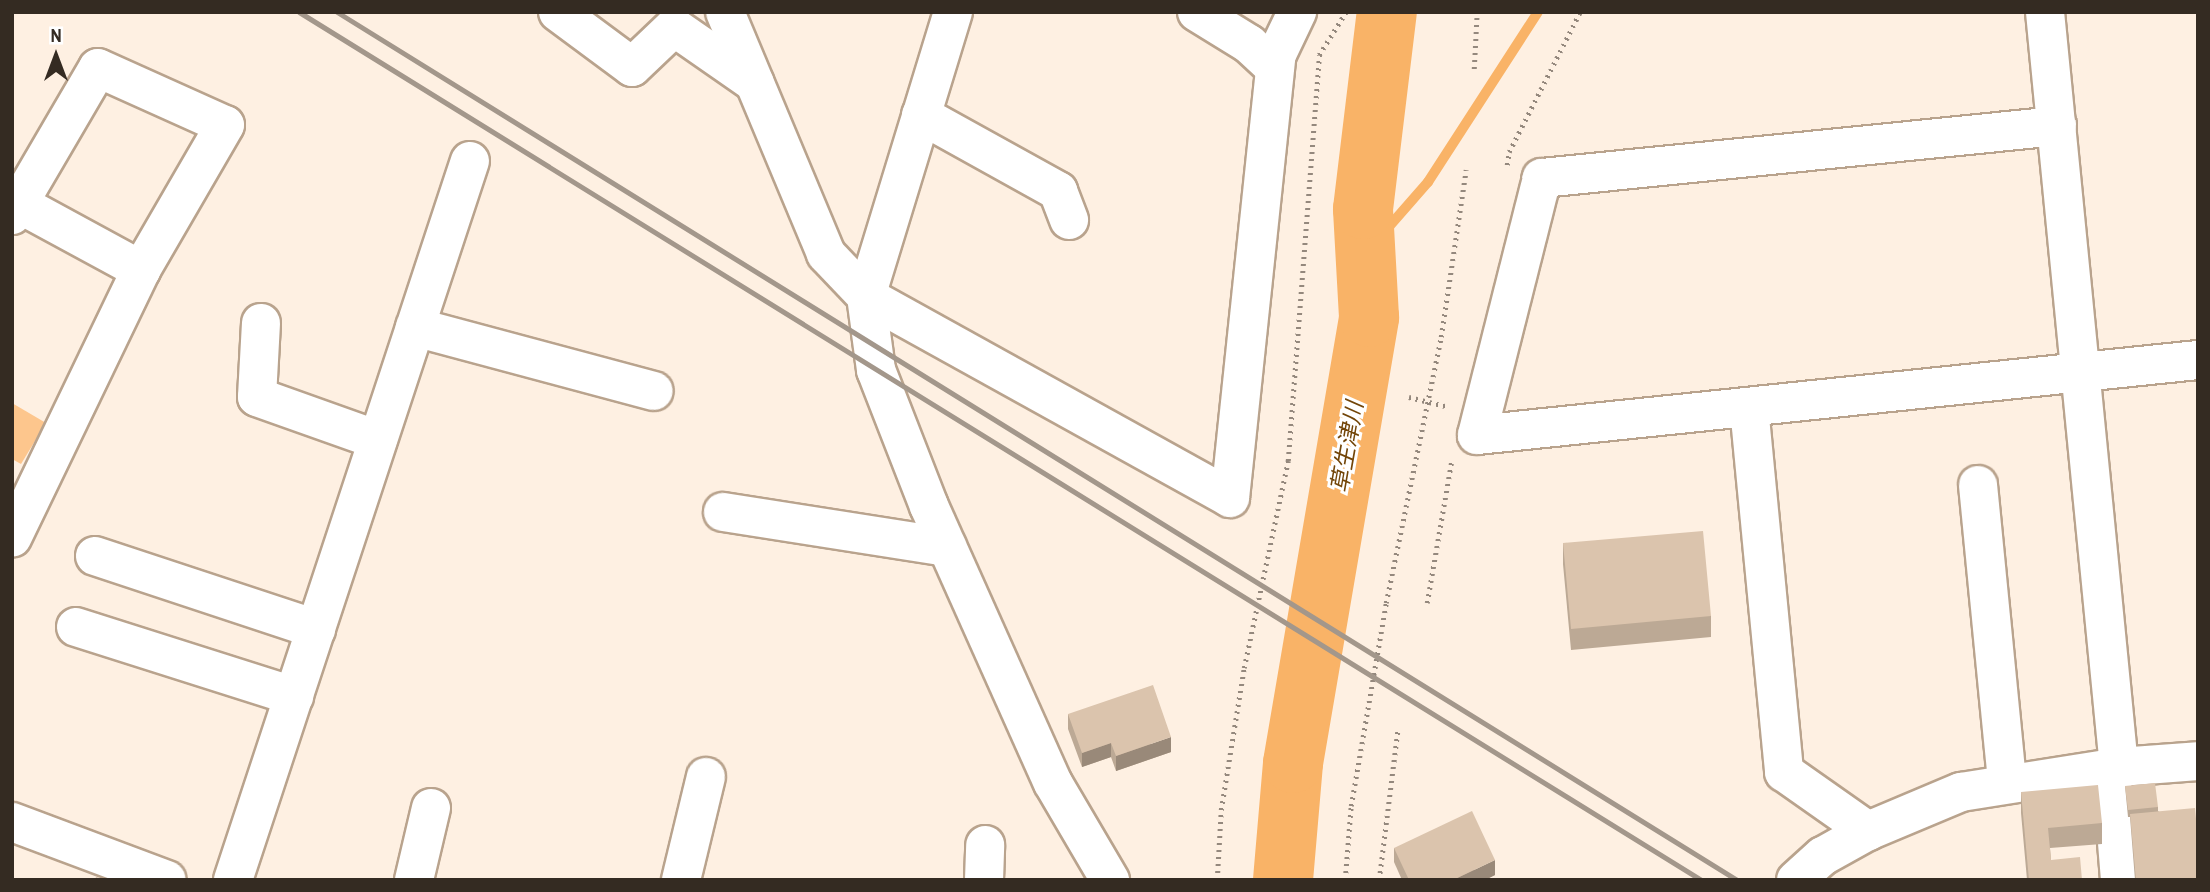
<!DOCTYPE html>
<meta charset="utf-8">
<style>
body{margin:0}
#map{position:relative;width:2210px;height:892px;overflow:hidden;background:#fef0e2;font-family:"Archivo Narrow","Noto Sans JP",sans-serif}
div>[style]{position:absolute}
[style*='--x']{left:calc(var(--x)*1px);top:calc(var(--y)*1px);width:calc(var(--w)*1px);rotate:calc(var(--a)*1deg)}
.green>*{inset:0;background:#fdc68d}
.stream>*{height:10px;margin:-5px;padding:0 5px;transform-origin:5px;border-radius:5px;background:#f9b367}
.river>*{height:60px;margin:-30px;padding:0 30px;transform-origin:30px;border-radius:30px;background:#f9b367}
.path>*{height:4.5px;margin-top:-2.25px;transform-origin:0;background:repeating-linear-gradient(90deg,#94887d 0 2px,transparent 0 7px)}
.roads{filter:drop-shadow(2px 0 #b9a38d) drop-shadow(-2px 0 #b9a38d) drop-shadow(0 2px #b9a38d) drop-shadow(0 -2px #b9a38d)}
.minor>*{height:38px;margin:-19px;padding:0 19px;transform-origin:19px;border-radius:19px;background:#fff}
.rail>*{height:5px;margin:-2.5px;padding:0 2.5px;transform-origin:2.5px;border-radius:2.5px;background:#a3978b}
.wall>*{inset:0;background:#bca995}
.shaded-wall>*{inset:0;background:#998979}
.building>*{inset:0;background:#dbc4ad}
span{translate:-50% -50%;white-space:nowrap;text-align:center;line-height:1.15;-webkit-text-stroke:6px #fff;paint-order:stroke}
.water-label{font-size:23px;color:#724508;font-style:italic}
.frame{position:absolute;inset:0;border:14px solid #342b22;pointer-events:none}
.north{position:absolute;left:21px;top:21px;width:70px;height:70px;-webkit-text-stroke:5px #fff;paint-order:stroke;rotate:0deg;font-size:19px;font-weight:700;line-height:28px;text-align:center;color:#342b22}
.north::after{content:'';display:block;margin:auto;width:24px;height:32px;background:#342b22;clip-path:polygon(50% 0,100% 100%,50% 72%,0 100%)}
</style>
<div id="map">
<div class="green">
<i style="clip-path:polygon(12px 403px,46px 423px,21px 464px,12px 459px)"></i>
</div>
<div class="stream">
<i style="--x:1365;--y:254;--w:96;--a:-48.8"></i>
<i style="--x:1428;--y:182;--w:202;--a:-57.1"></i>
</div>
<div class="river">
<i style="--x:1283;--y:880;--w:117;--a:-85.1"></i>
<i style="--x:1293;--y:763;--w:452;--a:-80.3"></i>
<i style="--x:1369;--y:317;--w:108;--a:-93.2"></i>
<i style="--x:1363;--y:209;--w:198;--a:-83.1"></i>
</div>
<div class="path">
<i style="--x:1474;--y:69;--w:57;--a:-87"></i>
<i style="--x:1507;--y:165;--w:13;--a:-81"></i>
<i style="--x:1509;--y:152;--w:157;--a:-63.1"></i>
<i style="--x:1409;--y:397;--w:41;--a:14"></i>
<i style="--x:1427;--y:603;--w:146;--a:-80.2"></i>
<i style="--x:1217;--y:880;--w:70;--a:-86.7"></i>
<i style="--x:1221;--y:810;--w:144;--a:-80.8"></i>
<i style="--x:1244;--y:668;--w:212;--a:-78"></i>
<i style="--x:1288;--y:461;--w:407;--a:-85.6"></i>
<i style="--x:1319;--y:55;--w:51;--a:-57.9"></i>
<i style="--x:1345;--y:880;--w:74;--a:-85.4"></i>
<i style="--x:1351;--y:806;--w:206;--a:-80.2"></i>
<i style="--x:1386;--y:603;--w:272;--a:-78.3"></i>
<i style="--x:1441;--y:337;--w:169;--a:-81.5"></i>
<i style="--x:1379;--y:880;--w:153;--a:-82.9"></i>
</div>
<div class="roads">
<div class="minor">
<i style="--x:558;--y:12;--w:92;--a:36.6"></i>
<i style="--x:632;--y:67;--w:58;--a:-43.6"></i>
<i style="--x:674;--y:27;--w:98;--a:34.7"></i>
<i style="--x:725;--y:12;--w:262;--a:67.3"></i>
<i style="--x:826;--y:254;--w:58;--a:46.4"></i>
<i style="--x:866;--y:296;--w:416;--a:29"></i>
<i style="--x:1230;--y:498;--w:446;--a:-84"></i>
<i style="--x:1277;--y:54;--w:47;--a:-64.5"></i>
<i style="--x:953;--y:12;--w:297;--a:107"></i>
<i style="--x:866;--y:296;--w:75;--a:82.3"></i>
<i style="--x:876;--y:370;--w:146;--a:68.7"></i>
<i style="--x:929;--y:506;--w:303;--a:65.9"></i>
<i style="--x:1053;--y:783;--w:113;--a:59.6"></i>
<i style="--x:1197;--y:12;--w:61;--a:31.6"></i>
<i style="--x:1249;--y:44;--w:35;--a:43"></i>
<i style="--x:2045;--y:12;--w:759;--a:84.4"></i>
<i style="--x:921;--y:115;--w:157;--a:29"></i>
<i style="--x:1058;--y:191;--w:31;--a:69"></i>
<i style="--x:2057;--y:126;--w:518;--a:174.23"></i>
<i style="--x:1542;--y:178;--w:265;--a:104.2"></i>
<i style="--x:1477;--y:435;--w:725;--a:-5.94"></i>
<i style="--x:12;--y:200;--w:147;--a:28.5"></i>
<i style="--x:141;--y:270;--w:297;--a:115.7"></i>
<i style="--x:12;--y:215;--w:170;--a:-59.7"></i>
<i style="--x:98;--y:68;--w:139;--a:24.2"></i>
<i style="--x:225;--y:125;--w:168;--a:120.1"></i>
<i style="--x:261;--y:323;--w:74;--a:93.1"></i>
<i style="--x:257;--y:397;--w:128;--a:19.6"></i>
<i style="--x:415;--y:327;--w:247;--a:15"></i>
<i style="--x:1749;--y:407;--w:367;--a:84.5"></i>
<i style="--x:1784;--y:772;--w:103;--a:35.1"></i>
<i style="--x:1978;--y:485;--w:299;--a:84.4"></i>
<i style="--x:723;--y:512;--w:227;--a:8.9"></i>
<i style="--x:95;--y:556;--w:233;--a:18.3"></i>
<i style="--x:76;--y:627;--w:229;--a:17.6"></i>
<i style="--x:2111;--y:768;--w:112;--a:85.4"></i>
<i style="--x:12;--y:822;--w:165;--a:20.5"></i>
<i style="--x:233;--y:880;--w:757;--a:-71.76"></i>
<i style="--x:414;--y:880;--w:74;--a:-76.7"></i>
<i style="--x:681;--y:880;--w:106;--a:-76.4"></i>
<i style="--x:984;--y:880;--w:35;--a:-88"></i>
<i style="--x:1796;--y:880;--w:36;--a:-42"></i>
<i style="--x:1823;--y:856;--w:51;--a:-29.1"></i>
<i style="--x:1868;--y:831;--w:101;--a:-22.8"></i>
<i style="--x:1961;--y:792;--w:160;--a:-9"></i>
<i style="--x:2119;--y:767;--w:79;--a:-4.3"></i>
</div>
</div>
<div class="rail">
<i style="--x:299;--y:12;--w:1649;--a:31.76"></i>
<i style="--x:337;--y:12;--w:1647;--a:31.8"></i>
</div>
<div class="wall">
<i style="clip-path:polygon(1563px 543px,1711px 616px,1711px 637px,1571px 650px,1563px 564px)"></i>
<i style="clip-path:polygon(1068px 714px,1171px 752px,1116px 771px,1111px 757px,1082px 767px,1068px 729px)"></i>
<i style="clip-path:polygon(2125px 786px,2158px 807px,2158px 811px,2198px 840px,2198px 880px,2135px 880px,2130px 817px,2128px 817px)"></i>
<i style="clip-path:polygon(2021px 792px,2102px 823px,2102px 844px,2050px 848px,2051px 860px,2082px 880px,2027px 880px,2021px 813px)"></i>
<i style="clip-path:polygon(1394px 848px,1495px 875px,1485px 880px,1402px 880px,1394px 862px)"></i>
</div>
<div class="shaded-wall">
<i style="clip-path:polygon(1171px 737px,1171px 752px,1116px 771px,1116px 756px)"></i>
<i style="clip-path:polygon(1111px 743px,1111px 757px,1082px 767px,1082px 753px)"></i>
<i style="clip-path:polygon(1495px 860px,1495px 875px,1485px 880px,1453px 880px)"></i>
</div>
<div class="building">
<i style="clip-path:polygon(1703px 531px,1711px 616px,1571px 629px,1563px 543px)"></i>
<i style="clip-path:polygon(1153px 685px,1171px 737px,1116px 756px,1111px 743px,1082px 753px,1068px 714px)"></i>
<i style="clip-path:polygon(2155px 783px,2158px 807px,2128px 810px,2125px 786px)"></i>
<i style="clip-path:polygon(2098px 785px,2102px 823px,2048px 828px,2051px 860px,2080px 857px,2082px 880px,2029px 880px,2021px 792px)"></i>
<i style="clip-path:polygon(2195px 808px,2198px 840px,2198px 878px,2174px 880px,2136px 880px,2130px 814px)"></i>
<i style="clip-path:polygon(1472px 811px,1495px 860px,1453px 880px,1409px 880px,1394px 848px)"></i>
<i style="clip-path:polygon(96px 877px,108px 880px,95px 880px)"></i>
</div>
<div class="water-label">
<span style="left:1347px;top:447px;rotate:-80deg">草生津川</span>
</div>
<div class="frame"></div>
<div class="north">N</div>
</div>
